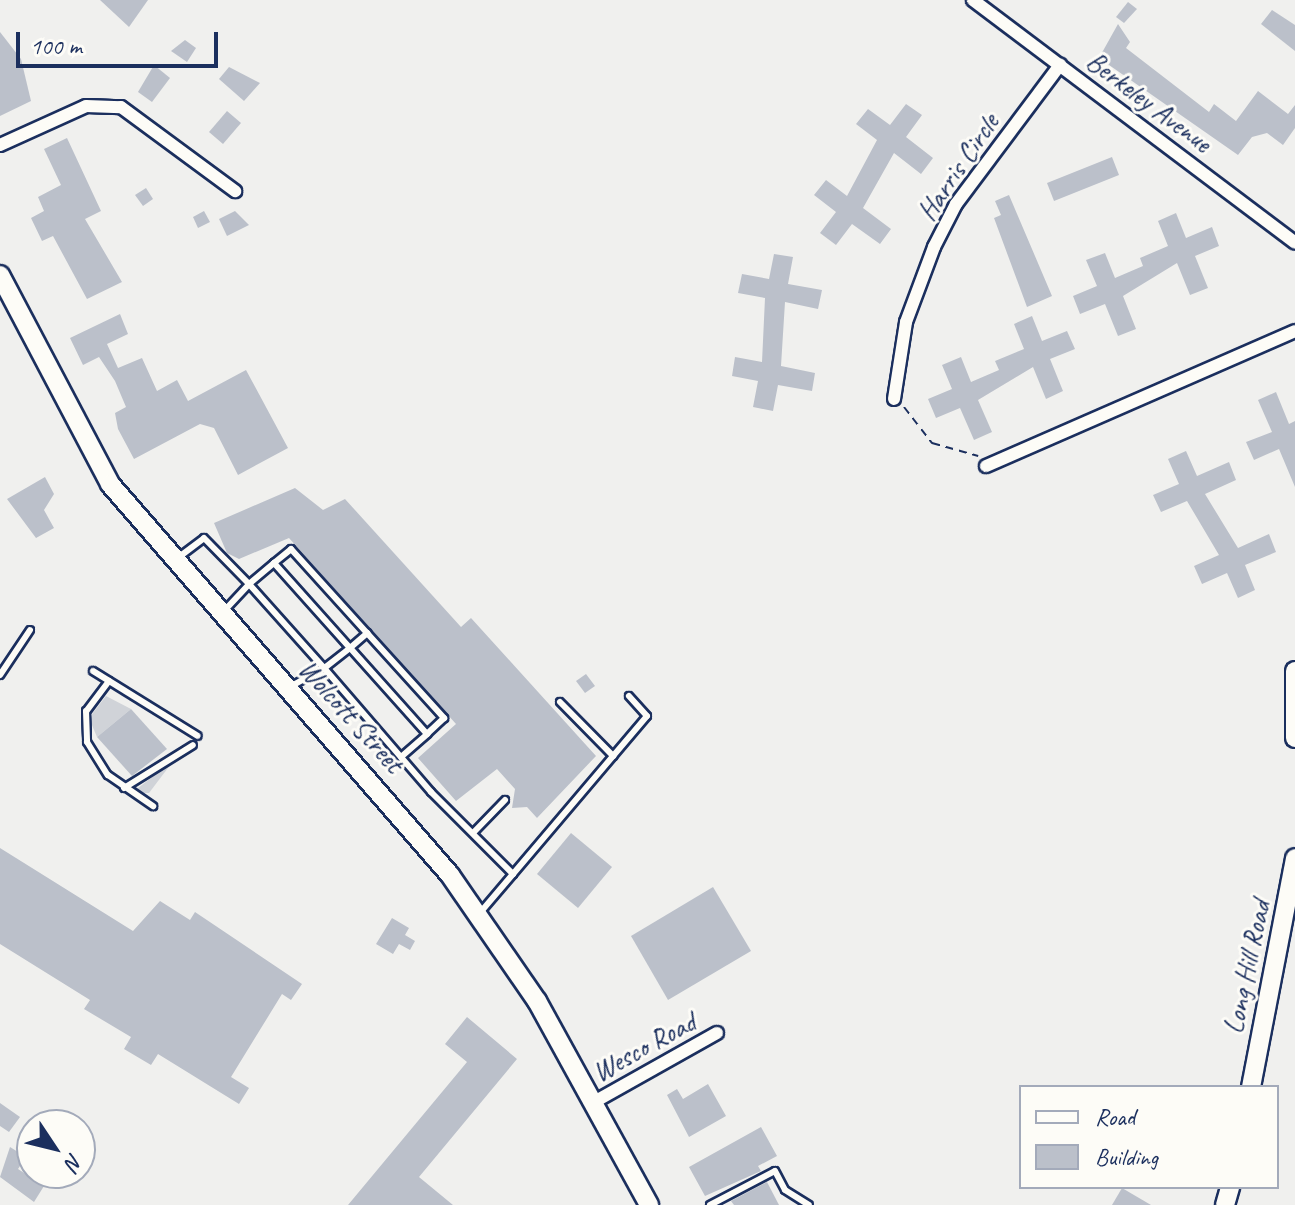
<!DOCTYPE html>
<style>
body{margin:0}
#map{position:relative;width:1295px;height:1205px;overflow:hidden;background:#f0f0ee;font-family:Caveat,sans-serif}
div>[style]{position:absolute}
[style*='--x']{left:calc(var(--x)*1px);top:calc(var(--y)*1px);width:calc(var(--w)*1px);rotate:calc(var(--a)*1deg)}
.green>*{inset:0;background:#d0d3d8}
.building>*{inset:0;background:#bbc0ca}
.path>*{height:2px;margin-top:-1px;transform-origin:0;background:repeating-linear-gradient(90deg,#1b2f5e 0 8px,transparent 0 14px)}
.roads{filter:drop-shadow(2px 0 #1b2f5e) drop-shadow(-2px 0 #1b2f5e) drop-shadow(0 2px #1b2f5e) drop-shadow(0 -2px #1b2f5e)}
.lane>*{height:6px;margin:-3px;padding:0 3px;transform-origin:3px;border-radius:3px;background:#fdfcf7}
.street>*{height:12px;margin:-6px;padding:0 6px;transform-origin:6px;border-radius:6px;background:#fdfcf7}
.secondary>*{height:18px;margin:-9px;padding:0 9px;transform-origin:9px;border-radius:9px;background:#fdfcf7}
span{translate:-50% -50%;white-space:nowrap;text-align:center;line-height:1.15;-webkit-text-stroke:6px #fdfcf7;paint-order:stroke}
.street-label{font-size:28px;color:#1b2f5e}
.legend{position:absolute;left:1019px;top:1085px;width:260px;height:104px;box-sizing:border-box;background:#fdfcf7;border:2px solid #a3aaba;margin:0;padding:10px 14px;list-style:none;font-size:24px;color:#1b2f5e}
.legend li{display:flex;align-items:center;gap:16px;height:40px}
.legend b{width:40px;border:2px solid #a3aaba}
.north{position:absolute;left:16px;top:1109px;width:80px;height:80px;box-sizing:border-box;background:#fdfcf7;border:2px solid #a3aaba;border-radius:50%;rotate:125deg;font-size:22px;font-weight:700;line-height:32px;text-align:center;color:#1b2f5e}
.north::after{content:'';display:block;margin:auto;width:28px;height:36px;background:#1b2f5e;clip-path:polygon(50% 0,100% 100%,50% 72%,0 100%)}
.scale{position:absolute;left:16px;top:32px;width:202px;height:36px;box-sizing:border-box;border:4px solid #1b2f5e;border-top:0;padding-left:10px;font-size:24px;line-height:28px;white-space:nowrap;color:#1b2f5e;-webkit-text-stroke:6px #fdfcf7;paint-order:stroke}
</style>
<div id="map">
<div class="green">
<i style="clip-path:polygon(106px 696px,131px 709px,97px 737px,89px 718px)"></i>
<i style="clip-path:polygon(174px 760px,149px 793px,139px 793px,138px 788px)"></i>
</div>
<div class="building">
<i style="clip-path:polygon(100px 0,148px 0,129px 27px)"></i>
<i style="clip-path:polygon(1128px 2px,1137px 9px,1124px 23px,1116px 17px)"></i>
<i style="clip-path:polygon(1272px 10px,1295px 25px,1295px 51px,1261px 24px)"></i>
<i style="clip-path:polygon(1118px 24px,1130px 42px,1126px 48px,1209px 112px,1214px 104px,1236px 121px,1258px 91px,1288px 114px,1295px 105px,1295px 128px,1283px 145px,1267px 133px,1252px 137px,1238px 155px,1099px 58px)"></i>
<i style="clip-path:polygon(0 32px,21px 59px,31px 101px,0 116px)"></i>
<i style="clip-path:polygon(185px 40px,196px 48px,187px 62px,171px 51px)"></i>
<i style="clip-path:polygon(154px 65px,170px 78px,152px 102px,138px 92px)"></i>
<i style="clip-path:polygon(229px 67px,260px 83px,244px 101px,219px 79px)"></i>
<i style="clip-path:polygon(906px 104px,922px 115px,906px 137px,933px 158px,921px 174px,894px 153px,863px 208px,891px 229px,880px 244px,852px 224px,836px 245px,820px 233px,836px 212px,814px 195px,826px 180px,847px 196px,877px 140px,856px 124px,868px 109px,890px 125px)"></i>
<i style="clip-path:polygon(227px 111px,241px 123px,223px 144px,209px 132px)"></i>
<i style="clip-path:polygon(67px 138px,101px 211px,85px 219px,122px 282px,87px 299px,53px 236px,42px 241px,31px 218px,44px 211px,38px 197px,61px 185px,44px 149px)"></i>
<i style="clip-path:polygon(1112px 157px,1119px 175px,1054px 201px,1047px 183px)"></i>
<i style="clip-path:polygon(146px 188px,153px 199px,143px 206px,135px 195px)"></i>
<i style="clip-path:polygon(1009px 195px,1052px 296px,1027px 307px,994px 218px,1001px 215px,995px 201px)"></i>
<i style="clip-path:polygon(204px 211px,210px 222px,198px 228px,193px 217px)"></i>
<i style="clip-path:polygon(235px 211px,249px 225px,227px 236px,219px 219px)"></i>
<i style="clip-path:polygon(1176px 213px,1186px 238px,1212px 227px,1219px 246px,1195px 256px,1208px 288px,1190px 295px,1177px 263px,1123px 296px,1136px 329px,1118px 336px,1105px 304px,1080px 314px,1073px 296px,1097px 286px,1086px 260px,1105px 253px,1115px 278px,1143px 266px,1140px 258px,1168px 246px,1158px 221px)"></i>
<i style="clip-path:polygon(774px 254px,793px 257px,788px 284px,822px 290px,818px 309px,785px 302px,781px 366px,815px 373px,812px 391px,778px 385px,773px 411px,753px 407px,758px 381px,732px 376px,735px 357px,762px 362px,765px 298px,738px 293px,742px 274px,769px 279px)"></i>
<i style="clip-path:polygon(120px 314px,128px 334px,107px 344px,118px 368px,142px 358px,157px 391px,177px 380px,188px 401px,246px 370px,288px 448px,238px 475px,214px 428px,200px 424px,134px 459px,118px 429px,115px 413px,126px 407px,115px 381px,99px 357px,83px 365px,70px 338px)"></i>
<i style="clip-path:polygon(1032px 316px,1042px 341px,1067px 331px,1075px 349px,1050px 359px,1063px 391px,1046px 399px,1033px 367px,978px 400px,992px 432px,974px 440px,960px 408px,936px 418px,928px 399px,952px 389px,942px 365px,961px 357px,971px 382px,999px 370px,995px 361px,1024px 349px,1014px 324px)"></i>
<i style="clip-path:polygon(1276px 392px,1289px 424px,1295px 421px,1295px 487px,1279px 449px,1254px 460px,1246px 442px,1272px 432px,1258px 400px)"></i>
<i style="clip-path:polygon(1186px 451px,1197px 476px,1229px 462px,1236px 480px,1205px 494px,1238px 548px,1269px 534px,1276px 552px,1245px 565px,1255px 590px,1238px 598px,1227px 573px,1202px 584px,1194px 566px,1219px 555px,1187px 501px,1161px 512px,1153px 495px,1179px 484px,1168px 459px)"></i>
<i style="clip-path:polygon(45px 477px,54px 494px,44px 510px,54px 528px,36px 538px,7px 499px)"></i>
<i style="clip-path:polygon(295px 488px,323px 510px,345px 499px,461px 627px,471px 618px,596px 756px,537px 818px,527px 807px,512px 808px,515px 789px,497px 769px,456px 801px,418px 758px,456px 724px,289px 538px,239px 559px,227px 553px,214px 523px)"></i>
<i style="clip-path:polygon(586px 674px,595px 686px,585px 693px,576px 681px)"></i>
<i style="clip-path:polygon(131px 709px,167px 749px,132px 776px,97px 737px)"></i>
<i style="clip-path:polygon(571px 833px,612px 867px,578px 908px,537px 874px)"></i>
<i style="clip-path:polygon(0 848px,133px 931px,160px 901px,190px 920px,195px 912px,302px 984px,291px 1000px,282px 994px,231px 1077px,249px 1088px,239px 1104px,158px 1054px,151px 1065px,124px 1049px,131px 1037px,84px 1009px,90px 1000px,0 944px)"></i>
<i style="clip-path:polygon(713px 887px,751px 951px,668px 1000px,631px 936px)"></i>
<i style="clip-path:polygon(392px 918px,409px 928px,405px 935px,415px 941px,410px 950px,399px 944px,393px 954px,376px 944px)"></i>
<i style="clip-path:polygon(467px 1017px,517px 1059px,419px 1177px,453px 1205px,348px 1205px,467px 1062px,445px 1044px)"></i>
<i style="clip-path:polygon(708px 1084px,726px 1116px,689px 1137px,667px 1095px,677px 1089px,683px 1099px)"></i>
<i style="clip-path:polygon(0 1103px,20px 1117px,9px 1132px,0 1126px)"></i>
<i style="clip-path:polygon(761px 1127px,777px 1156px,758px 1166px,761px 1171px,705px 1196px,689px 1167px)"></i>
<i style="clip-path:polygon(10px 1147px,26px 1157px,18px 1169px,44px 1186px,34px 1202px,0 1177px)"></i>
<i style="clip-path:polygon(767px 1182px,779px 1205px,734px 1205px,731px 1201px)"></i>
<i style="clip-path:polygon(1122px 1188px,1151px 1205px,1112px 1205px)"></i>
</div>
<div class="path">
<i style="--x:904;--y:407;--w:46;--a:52.1"></i>
<i style="--x:932;--y:443;--w:48;--a:15.8"></i>
</div>
<div class="roads">
<div class="lane">
<i style="--x:179;--y:557;--w:31;--a:-37"></i>
<i style="--x:204;--y:538;--w:64;--a:45.6"></i>
<i style="--x:249;--y:584;--w:33;--a:-40"></i>
<i style="--x:274;--y:563;--w:114;--a:48.2"></i>
<i style="--x:350;--y:648;--w:23;--a:-41"></i>
<i style="--x:367;--y:633;--w:115;--a:47.8"></i>
<i style="--x:444;--y:718;--w:23;--a:137"></i>
<i style="--x:274;--y:563;--w:22;--a:-39"></i>
<i style="--x:291;--y:549;--w:113;--a:47.9"></i>
<i style="--x:224;--y:611;--w:37;--a:-47"></i>
<i style="--x:249;--y:584;--w:113;--a:48.2"></i>
<i style="--x:324;--y:668;--w:39;--a:151"></i>
<i style="--x:93;--y:671;--w:123;--a:31.8"></i>
<i style="--x:0;--y:675;--w:54;--a:-56.3"></i>
<i style="--x:109;--y:681;--w:38;--a:127"></i>
<i style="--x:86;--y:711;--w:31;--a:88"></i>
<i style="--x:87;--y:742;--w:39;--a:58"></i>
<i style="--x:108;--y:775;--w:55;--a:34.6"></i>
<i style="--x:560;--y:702;--w:76;--a:45.5"></i>
<i style="--x:401;--y:757;--w:35;--a:-41"></i>
<i style="--x:427;--y:734;--w:115;--a:-131.8"></i>
<i style="--x:350;--y:648;--w:33;--a:142"></i>
<i style="--x:324;--y:668;--w:164;--a:49.2"></i>
<i style="--x:431;--y:792;--w:116;--a:45"></i>
<i style="--x:513;--y:874;--w:52;--a:130.4"></i>
<i style="--x:124;--y:788;--w:81;--a:-31.9"></i>
<i style="--x:473;--y:833;--w:46;--a:-45.9"></i>
<i style="--x:513;--y:874;--w:207;--a:-49.7"></i>
<i style="--x:647;--y:716;--w:27;--a:-132"></i>
<i style="--x:710;--y:1205;--w:73;--a:-27.6"></i>
<i style="--x:775;--y:1171;--w:21;--a:62"></i>
<i style="--x:785;--y:1190;--w:28;--a:32"></i>
</div>
<div class="street">
<i style="--x:973;--y:0;--w:403;--a:37"></i>
<i style="--x:0;--y:145;--w:94;--a:-24.4"></i>
<i style="--x:86;--y:106;--w:35;--a:2"></i>
<i style="--x:121;--y:107;--w:142;--a:36.4"></i>
<i style="--x:894;--y:399;--w:78;--a:-81.1"></i>
<i style="--x:906;--y:322;--w:80;--a:-69.5"></i>
<i style="--x:934;--y:247;--w:48;--a:-62.9"></i>
<i style="--x:956;--y:204;--w:174;--a:-53.2"></i>
<i style="--x:986;--y:466;--w:337;--a:-23.6"></i>
<i style="--x:594;--y:1102;--w:141;--a:-29.3"></i>
</div>
<div class="secondary">
<i style="--x:0;--y:275;--w:236;--a:62.2"></i>
<i style="--x:110;--y:484;--w:518;--a:48.99"></i>
<i style="--x:450;--y:875;--w:153;--a:55.4"></i>
<i style="--x:537;--y:1001;--w:233;--a:61.2"></i>
<i style="--x:1295;--y:671;--w:67;--a:90"></i>
<i style="--x:1251;--y:1087;--w:233;--a:-79.1"></i>
<i style="--x:1225;--y:1205;--w:19;--a:-74"></i>
</div>
</div>
<div class="street-label">
<span style="left:1149px;top:102px;rotate:37deg">Berkeley Avenue</span>
<span style="left:958px;top:167px;rotate:-56deg">Harris Circle</span>
<span style="left:351px;top:716px;rotate:48deg">Wolcott Street</span>
<span style="left:1247px;top:967px;rotate:-78deg">Long Hill Road</span>
<span style="left:644px;top:1047px;rotate:-29deg">Wesco Road</span>
</div>
<ul class="legend">
<li><b style="height:10px;background:#fdfcf7"></b>Road</li>
<li><b style="height:22px;background:#bbc0ca"></b>Building</li>
</ul>
<div class="north">N</div>
<div class="scale">100 m</div>
</div>
